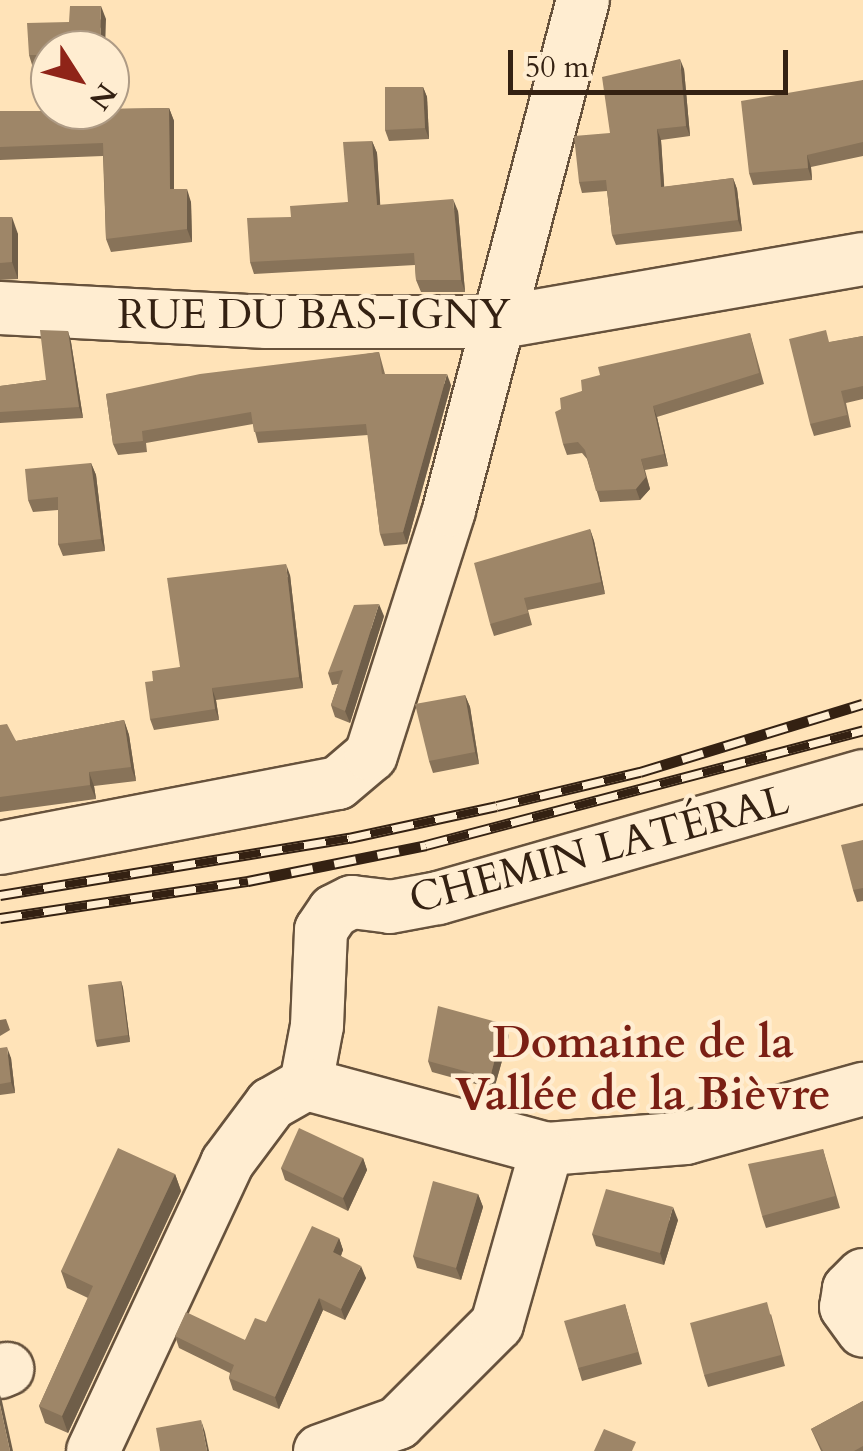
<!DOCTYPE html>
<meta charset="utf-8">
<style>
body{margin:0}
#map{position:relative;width:863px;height:1451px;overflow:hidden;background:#ffe3b8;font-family:Cardo,serif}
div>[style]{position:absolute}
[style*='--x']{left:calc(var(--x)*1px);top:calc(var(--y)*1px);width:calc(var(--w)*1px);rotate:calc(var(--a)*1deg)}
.roads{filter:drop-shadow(2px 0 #67523c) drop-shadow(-2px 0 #67523c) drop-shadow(0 2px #67523c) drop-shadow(0 -2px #67523c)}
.minor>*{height:52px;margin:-26px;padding:0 26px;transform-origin:26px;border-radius:26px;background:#ffedd1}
.rail>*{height:11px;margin-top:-5.5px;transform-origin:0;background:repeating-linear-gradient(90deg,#ffedd1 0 22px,#342112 0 44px);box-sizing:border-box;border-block:2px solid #342112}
.wall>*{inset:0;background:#887359}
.shaded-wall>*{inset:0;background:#6f5e49}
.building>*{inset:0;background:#9e8668}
span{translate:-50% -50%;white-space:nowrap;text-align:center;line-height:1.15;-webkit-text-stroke:9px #ffedd1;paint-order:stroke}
.street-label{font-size:42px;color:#342112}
.neighbourhood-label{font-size:45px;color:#7a1f14;font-weight:700}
.north{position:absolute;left:30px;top:30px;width:100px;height:100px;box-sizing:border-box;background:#ffedd1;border:2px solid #ae9b85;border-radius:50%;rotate:126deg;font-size:28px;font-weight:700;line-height:40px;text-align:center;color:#342112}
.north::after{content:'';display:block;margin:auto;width:35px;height:45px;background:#8f2418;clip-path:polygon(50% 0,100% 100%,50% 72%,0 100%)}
.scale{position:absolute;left:508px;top:50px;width:280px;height:45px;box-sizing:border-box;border:5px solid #342112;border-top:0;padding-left:12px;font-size:30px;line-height:35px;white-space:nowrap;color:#342112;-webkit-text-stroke:8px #ffedd1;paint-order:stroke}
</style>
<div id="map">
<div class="roads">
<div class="minor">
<i style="--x:0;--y:308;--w:267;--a:3"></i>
<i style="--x:267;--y:322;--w:235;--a:0"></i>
<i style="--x:502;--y:322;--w:366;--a:-9.9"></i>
<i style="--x:0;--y:848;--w:344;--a:-10.9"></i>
<i style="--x:338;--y:783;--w:43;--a:-40.3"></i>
<i style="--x:371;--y:755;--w:257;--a:-72.3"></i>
<i style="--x:449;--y:510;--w:527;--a:-75.28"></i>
<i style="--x:306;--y:1084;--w:59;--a:-79.3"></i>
<i style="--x:317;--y:1026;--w:96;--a:-87.6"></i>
<i style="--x:321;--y:930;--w:23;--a:-56"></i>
<i style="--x:334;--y:911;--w:20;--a:-27"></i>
<i style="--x:352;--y:902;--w:38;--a:7"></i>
<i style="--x:390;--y:907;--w:49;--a:-10.6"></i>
<i style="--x:438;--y:898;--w:442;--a:-16"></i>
<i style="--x:863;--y:1275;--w:20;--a:135"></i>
<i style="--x:849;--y:1289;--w:18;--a:99"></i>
<i style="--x:846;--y:1307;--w:29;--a:54"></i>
<i style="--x:0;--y:1372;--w:8;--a:-23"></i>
<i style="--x:93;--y:1451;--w:318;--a:-65"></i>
<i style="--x:227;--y:1163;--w:74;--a:-53.3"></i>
<i style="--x:271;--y:1104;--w:40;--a:-29.7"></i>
<i style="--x:306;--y:1084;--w:250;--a:15.1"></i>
<i style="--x:547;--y:1149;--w:139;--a:-4.5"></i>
<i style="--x:686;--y:1138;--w:184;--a:-15.5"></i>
<i style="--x:320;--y:1451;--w:83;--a:-19.7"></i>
<i style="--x:398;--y:1423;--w:140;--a:-45"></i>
<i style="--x:497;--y:1324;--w:182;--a:-74.1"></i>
</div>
</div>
<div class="rail">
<i style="--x:0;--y:895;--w:354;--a:-9.3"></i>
<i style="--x:349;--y:838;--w:151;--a:-12.2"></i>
<i style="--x:497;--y:806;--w:147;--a:-13.4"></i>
<i style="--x:640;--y:772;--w:233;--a:-17"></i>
<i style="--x:0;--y:918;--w:251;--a:-8.5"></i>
<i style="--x:248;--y:881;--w:182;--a:-11.4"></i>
<i style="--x:426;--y:845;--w:452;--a:-14.7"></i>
</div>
<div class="wall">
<i style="clip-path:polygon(106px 19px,50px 110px,169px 108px,174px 121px,174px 189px,191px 202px,192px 242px,111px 252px,106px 239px,103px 156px,0 160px,0 111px,46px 111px,45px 68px,33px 68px,29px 55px,69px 22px)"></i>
<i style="clip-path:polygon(684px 69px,690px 136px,661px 140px,664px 187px,733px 178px,737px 189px,742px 231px,616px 245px,612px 235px,607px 191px,582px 193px,579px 182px,610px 133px)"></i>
<i style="clip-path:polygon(863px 80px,863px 156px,811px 167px,812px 180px,753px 185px,749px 173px)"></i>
<i style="clip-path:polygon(423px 87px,427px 97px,429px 139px,389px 141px,385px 130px)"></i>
<i style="clip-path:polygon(372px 141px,377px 153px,380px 205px,458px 211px,465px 292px,421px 292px,416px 280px,415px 265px,254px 274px,250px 262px,291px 217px,348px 202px)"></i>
<i style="clip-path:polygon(0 217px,18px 234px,18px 279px,0 280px)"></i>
<i style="clip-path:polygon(68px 331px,71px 342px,83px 418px,0 423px,0 386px,46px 380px)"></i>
<i style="clip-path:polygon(750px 333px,764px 384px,657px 417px,668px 466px,645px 470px,650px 489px,640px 500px,600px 502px,587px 459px,582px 453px,567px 455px,563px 444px,561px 409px,582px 391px)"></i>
<i style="clip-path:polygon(863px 336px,863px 399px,846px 403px,851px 427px,814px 436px,810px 424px,831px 342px)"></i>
<i style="clip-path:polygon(379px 352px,385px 374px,451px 385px,407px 544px,384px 546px,380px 534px,368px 435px,258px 443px,253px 424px,146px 443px,147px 452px,118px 455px,113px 444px,106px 394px)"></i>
<i style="clip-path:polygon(91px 463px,96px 475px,105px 551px,63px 556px,58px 544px,58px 510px,33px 512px,28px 500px)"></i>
<i style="clip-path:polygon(590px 529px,594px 541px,605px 594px,528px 610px,532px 625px,494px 636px,490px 624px)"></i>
<i style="clip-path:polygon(290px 575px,303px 688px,216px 700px,219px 720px,154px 730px,150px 719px,153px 681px,180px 667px)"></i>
<i style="clip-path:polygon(384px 616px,350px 723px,335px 717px,331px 705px,338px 684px,332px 685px,328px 673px)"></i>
<i style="clip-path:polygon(465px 695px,470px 707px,479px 764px,433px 773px,429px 761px)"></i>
<i style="clip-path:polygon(124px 720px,129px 735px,136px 781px,94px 786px,96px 799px,0 812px,0 725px,16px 741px)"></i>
<i style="clip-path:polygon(863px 840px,863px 901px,857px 902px,853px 890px)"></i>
<i style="clip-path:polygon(121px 981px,123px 988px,130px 1042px,97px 1047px,95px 1040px)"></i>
<i style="clip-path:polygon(6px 1019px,10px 1030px,0 1036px,0 1020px)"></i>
<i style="clip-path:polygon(504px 1024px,509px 1036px,494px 1089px,432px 1072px,428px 1061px)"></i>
<i style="clip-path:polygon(0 1048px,11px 1058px,15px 1093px,0 1095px)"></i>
<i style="clip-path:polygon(823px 1149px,840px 1208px,766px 1228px,762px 1216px)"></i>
<i style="clip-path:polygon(363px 1158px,367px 1170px,348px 1211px,285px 1180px,281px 1168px)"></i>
<i style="clip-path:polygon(175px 1174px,181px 1191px,68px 1433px,45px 1423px,39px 1406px,88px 1298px,67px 1288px,61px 1271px)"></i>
<i style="clip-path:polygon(478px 1194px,483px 1207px,461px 1280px,417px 1268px,413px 1256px)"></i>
<i style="clip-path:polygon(678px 1220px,664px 1265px,596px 1246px,592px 1234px)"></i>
<i style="clip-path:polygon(339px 1238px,343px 1250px,341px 1256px,366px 1278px,345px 1320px,323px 1310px,279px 1409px,233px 1390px,229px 1378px,230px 1373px,179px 1348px,175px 1336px,245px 1340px,266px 1322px)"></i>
<i style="clip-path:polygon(625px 1304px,642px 1364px,582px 1381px,578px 1368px)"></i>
<i style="clip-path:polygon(771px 1314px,785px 1366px,708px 1387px,704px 1375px)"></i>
<i style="clip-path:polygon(863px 1401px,863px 1451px,821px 1451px,811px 1429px)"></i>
</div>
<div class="shaded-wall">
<i style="clip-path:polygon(101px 6px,106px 19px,105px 50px,100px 50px)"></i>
<i style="clip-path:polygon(680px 59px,684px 69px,690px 136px,686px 126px)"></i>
<i style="clip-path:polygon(423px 87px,427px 97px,429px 139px,425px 128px)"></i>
<i style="clip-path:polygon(169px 108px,174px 121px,174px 202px,170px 189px)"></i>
<i style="clip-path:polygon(657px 129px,661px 140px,665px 198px,661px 187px)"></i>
<i style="clip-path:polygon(372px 141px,377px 153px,381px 217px,377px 205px)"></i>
<i style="clip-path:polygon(807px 155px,811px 167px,812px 180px,808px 168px)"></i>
<i style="clip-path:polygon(733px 178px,737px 189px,742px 231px,738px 220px)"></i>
<i style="clip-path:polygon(187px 189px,191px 202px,192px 242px,187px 229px)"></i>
<i style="clip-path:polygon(453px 199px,458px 211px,465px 292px,461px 280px)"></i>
<i style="clip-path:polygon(12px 217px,18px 234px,18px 279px,12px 262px)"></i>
<i style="clip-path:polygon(68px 331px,71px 342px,83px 418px,79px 407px)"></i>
<i style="clip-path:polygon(447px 374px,451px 385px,407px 544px,403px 532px)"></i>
<i style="clip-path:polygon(653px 406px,657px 417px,668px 466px,664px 454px)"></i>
<i style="clip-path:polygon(641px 459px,650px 489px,640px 500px,636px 489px)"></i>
<i style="clip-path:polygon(91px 463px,96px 475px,105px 551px,101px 539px)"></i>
<i style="clip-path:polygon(590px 529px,594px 541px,605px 594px,601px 582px)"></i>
<i style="clip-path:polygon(286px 564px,290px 575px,303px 688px,299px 677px)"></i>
<i style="clip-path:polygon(379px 604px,384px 616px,350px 723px,345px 711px)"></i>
<i style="clip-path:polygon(212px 688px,216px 700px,219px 720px,215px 709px)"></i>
<i style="clip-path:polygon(465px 695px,470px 707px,479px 764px,475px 752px)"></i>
<i style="clip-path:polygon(124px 720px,129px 735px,136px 781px,131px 767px)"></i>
<i style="clip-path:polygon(89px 772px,94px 786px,96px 799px,90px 785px)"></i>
<i style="clip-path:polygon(121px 981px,123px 988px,130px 1042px,128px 1035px)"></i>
<i style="clip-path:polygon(504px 1024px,509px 1036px,494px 1089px,490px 1078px)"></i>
<i style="clip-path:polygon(7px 1047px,11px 1058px,15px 1093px,11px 1082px)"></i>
<i style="clip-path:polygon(363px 1158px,367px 1170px,348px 1211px,343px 1198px)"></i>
<i style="clip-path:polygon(175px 1174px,181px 1191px,68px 1433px,62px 1416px)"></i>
<i style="clip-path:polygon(478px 1194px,483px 1207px,461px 1280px,456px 1268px)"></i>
<i style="clip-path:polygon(673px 1207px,678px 1220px,664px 1265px,660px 1253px)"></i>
<i style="clip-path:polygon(339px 1238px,343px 1250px,337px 1264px,333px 1252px)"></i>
<i style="clip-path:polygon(361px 1266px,366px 1278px,345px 1320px,341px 1309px)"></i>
<i style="clip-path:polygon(319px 1298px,323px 1310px,279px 1409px,275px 1397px)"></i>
<i style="clip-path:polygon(0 1395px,2px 1401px,13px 1451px,10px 1451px,0 1405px)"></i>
<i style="clip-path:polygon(201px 1420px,205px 1432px,209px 1451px,207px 1451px)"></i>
</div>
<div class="building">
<i style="clip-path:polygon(70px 6px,101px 6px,100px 50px,50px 50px,50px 110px,169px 108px,170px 189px,187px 189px,187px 229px,106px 239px,103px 143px,0 147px,0 111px,46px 111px,45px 55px,29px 55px,27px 23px,69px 22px)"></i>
<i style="clip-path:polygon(680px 59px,686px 126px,657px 129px,661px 187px,733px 178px,738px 220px,612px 235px,606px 180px,579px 182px,574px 136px,610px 133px,602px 77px)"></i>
<i style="clip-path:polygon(863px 80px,863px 142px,807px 155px,808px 168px,749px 173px,741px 101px)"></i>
<i style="clip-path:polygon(385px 87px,423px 87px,425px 128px,385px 130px)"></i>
<i style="clip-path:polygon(372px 141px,377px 205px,453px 199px,461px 280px,416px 280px,414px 253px,250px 262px,247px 218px,291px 217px,290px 206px,348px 202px,343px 142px)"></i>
<i style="clip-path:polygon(0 217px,12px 217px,12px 262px,0 263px)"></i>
<i style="clip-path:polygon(40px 330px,68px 331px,79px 407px,0 412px,0 386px,46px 380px)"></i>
<i style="clip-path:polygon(826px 330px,829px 342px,863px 336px,863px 386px,841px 391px,847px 415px,810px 424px,789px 339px)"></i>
<i style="clip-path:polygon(750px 333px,759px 373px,653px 406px,664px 454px,641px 459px,646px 477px,636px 489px,596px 491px,585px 450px,578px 442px,563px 444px,555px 412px,561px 409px,560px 398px,582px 391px,581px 380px,600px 375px,598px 367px)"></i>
<i style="clip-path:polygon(379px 352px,382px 374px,447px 374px,403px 532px,380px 534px,366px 424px,254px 432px,251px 412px,142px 431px,143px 441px,113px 444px,106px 394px,200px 374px)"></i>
<i style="clip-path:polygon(91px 463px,101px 539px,58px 544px,58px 497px,28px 500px,25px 469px)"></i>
<i style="clip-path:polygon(590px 529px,601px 582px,524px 598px,528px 613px,490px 624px,474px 563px)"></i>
<i style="clip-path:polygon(286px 564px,299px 677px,212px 688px,215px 709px,150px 719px,145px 682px,153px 681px,152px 671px,180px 667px,167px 578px)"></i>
<i style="clip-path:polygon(379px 604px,345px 711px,331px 705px,343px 670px,328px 673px,354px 605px)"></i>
<i style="clip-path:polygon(465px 695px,475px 752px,429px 761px,415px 704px)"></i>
<i style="clip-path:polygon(124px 720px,131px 767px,89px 772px,90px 785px,0 797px,0 725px,7px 724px,16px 741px)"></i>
<i style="clip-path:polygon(863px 840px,863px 888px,853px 890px,841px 845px)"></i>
<i style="clip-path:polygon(121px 981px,128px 1035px,95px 1040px,88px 985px)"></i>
<i style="clip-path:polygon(438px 1006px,504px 1024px,490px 1078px,428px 1061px)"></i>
<i style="clip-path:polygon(7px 1047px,11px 1082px,0 1084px,0 1048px)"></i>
<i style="clip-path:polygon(299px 1128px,363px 1158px,343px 1198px,281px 1168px)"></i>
<i style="clip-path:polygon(118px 1148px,175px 1174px,62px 1416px,39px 1406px,93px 1286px,61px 1271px)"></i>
<i style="clip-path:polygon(823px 1149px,835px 1196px,762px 1216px,748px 1164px)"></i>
<i style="clip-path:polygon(433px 1181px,478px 1194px,456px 1268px,413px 1256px)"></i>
<i style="clip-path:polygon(606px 1189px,673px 1207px,660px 1253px,592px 1234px)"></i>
<i style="clip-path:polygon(312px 1226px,339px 1238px,333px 1252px,361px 1266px,341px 1309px,319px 1298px,275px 1397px,229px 1378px,234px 1365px,175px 1336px,186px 1312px,245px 1340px,255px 1318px,266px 1322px)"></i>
<i style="clip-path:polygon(767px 1302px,781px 1355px,704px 1375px,690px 1323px)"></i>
<i style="clip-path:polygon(625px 1304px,638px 1352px,578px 1368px,564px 1321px)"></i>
<i style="clip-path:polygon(863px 1401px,863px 1446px,854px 1451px,823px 1451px,811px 1429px)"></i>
<i style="clip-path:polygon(0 1405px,10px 1451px,0 1451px)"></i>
<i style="clip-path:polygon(201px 1420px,207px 1451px,160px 1451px,156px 1428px)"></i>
<i style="clip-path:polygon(604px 1429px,636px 1442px,632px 1451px,594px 1451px)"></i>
</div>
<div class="street-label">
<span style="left:314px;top:315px">RUE DU BAS-IGNY</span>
<span style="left:599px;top:850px;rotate:-15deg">CHEMIN LATÉRAL</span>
</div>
<div class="neighbourhood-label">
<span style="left:643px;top:1069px">Domaine de la<br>Vallée de la Bièvre</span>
</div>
<div class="north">N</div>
<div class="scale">50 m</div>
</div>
